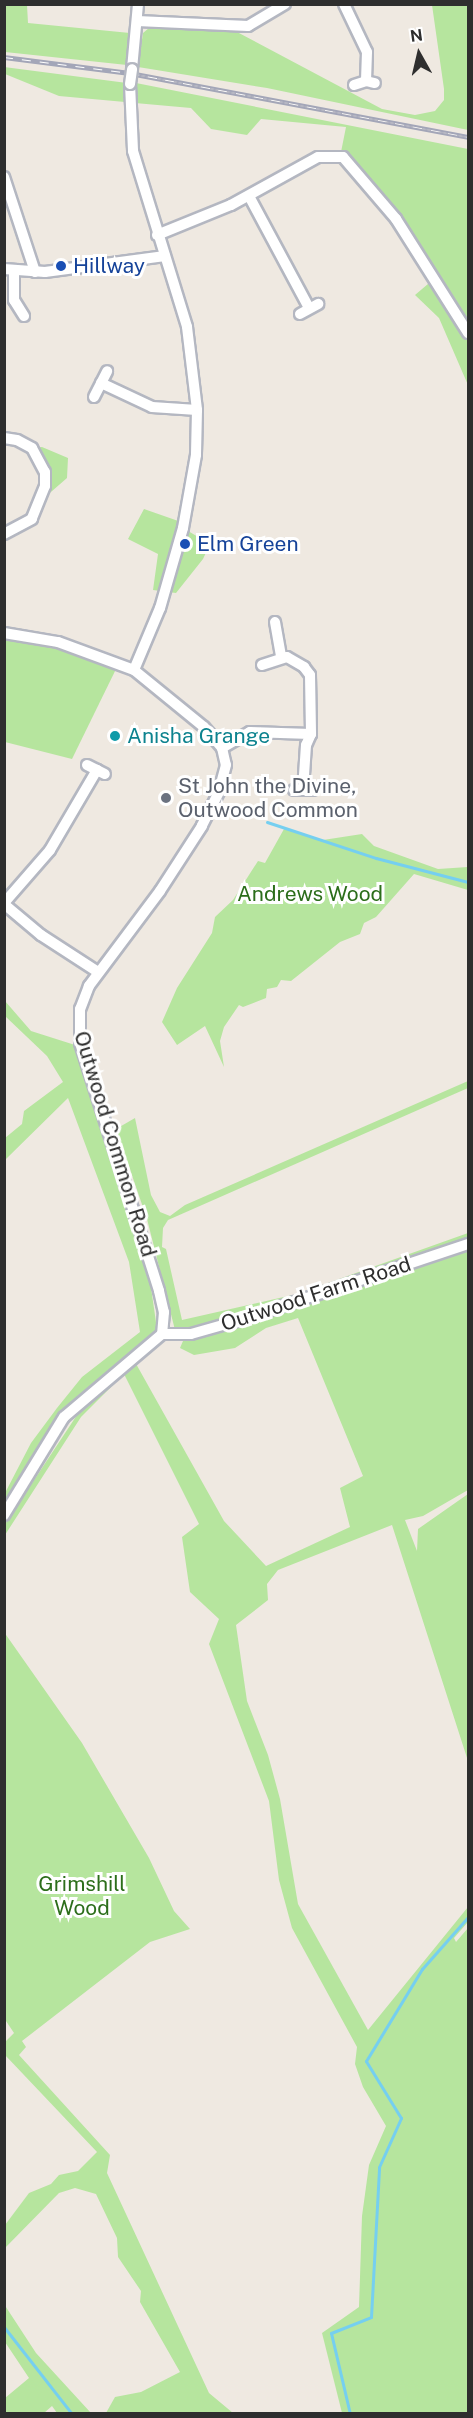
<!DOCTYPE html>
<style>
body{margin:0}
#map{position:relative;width:473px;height:2418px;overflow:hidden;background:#efe9e1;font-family:"Public Sans",sans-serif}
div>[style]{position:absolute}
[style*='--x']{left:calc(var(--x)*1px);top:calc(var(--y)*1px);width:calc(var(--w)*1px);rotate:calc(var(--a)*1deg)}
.green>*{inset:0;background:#b6e59e}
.stream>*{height:3px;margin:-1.5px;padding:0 1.5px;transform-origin:1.5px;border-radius:1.5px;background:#75cff0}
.roads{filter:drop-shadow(2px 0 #b4b7c1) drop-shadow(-2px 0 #b4b7c1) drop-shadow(0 2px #b4b7c1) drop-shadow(0 -2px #b4b7c1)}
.minor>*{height:10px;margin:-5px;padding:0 5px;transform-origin:5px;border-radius:5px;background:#fff}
.rail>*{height:5px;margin-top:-2.5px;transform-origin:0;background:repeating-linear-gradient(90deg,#fff 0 9px,#a3a6b8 0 18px);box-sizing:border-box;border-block:2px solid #a3a6b8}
.bridges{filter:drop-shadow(2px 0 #b4b7c1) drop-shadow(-2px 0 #b4b7c1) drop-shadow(0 2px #b4b7c1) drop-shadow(0 -2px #b4b7c1)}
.minor-bridge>*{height:10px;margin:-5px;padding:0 5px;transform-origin:5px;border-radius:5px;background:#fff}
.dots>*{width:16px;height:16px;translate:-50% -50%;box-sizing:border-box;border:3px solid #fff;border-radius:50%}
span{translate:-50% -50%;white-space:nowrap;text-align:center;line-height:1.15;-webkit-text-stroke:6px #fff;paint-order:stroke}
.transit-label{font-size:21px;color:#164399}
.left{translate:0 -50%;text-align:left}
.culture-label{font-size:21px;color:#0d838f}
.worship-label{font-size:21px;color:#5b616d}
.park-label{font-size:21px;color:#2c6e1b}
.street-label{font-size:21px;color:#2e2e2e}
.frame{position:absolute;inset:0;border:6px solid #2e2e2e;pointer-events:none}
.north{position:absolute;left:389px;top:24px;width:60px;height:60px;-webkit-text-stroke:4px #fff;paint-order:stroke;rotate:352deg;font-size:16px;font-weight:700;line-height:24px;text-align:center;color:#2e2e2e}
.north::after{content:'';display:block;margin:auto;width:21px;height:27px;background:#2e2e2e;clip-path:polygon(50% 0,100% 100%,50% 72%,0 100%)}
</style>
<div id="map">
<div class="green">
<i style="clip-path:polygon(5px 5px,27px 5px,28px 23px,130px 33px,127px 65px,5px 52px)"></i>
<i style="clip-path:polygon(432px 5px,468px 5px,468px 130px,267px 88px,138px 67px,143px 33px,149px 28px,237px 32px,382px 109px,415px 115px,435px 111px,444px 100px,444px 89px)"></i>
<i style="clip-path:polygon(4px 67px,127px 83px,125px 102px,59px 96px,5px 74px)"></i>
<i style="clip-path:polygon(136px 83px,468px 149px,468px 333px,398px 213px,341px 152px,346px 127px,261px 119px,247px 135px,211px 129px,191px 108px,135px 103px)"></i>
<i style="clip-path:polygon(435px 278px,468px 337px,468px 385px,439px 318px,415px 295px)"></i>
<i style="clip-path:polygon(42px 447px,68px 458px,67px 478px,44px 498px,45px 486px,32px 448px)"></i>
<i style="clip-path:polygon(144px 509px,184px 523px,183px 528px,210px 544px,203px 559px,176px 593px,153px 590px,158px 554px,128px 539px)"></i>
<i style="clip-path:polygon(4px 633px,34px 637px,118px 665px,72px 759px,5px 742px)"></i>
<i style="clip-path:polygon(284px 829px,323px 840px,362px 834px,374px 846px,438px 869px,468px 867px,468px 890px,414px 874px,376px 917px,364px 923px,360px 934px,340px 942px,291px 981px,281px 980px,277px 987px,267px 989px,266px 998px,243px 1007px,239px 1005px,224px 1027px,220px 1041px,224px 1067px,205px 1026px,177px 1045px,162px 1022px,177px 988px,212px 933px,215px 917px,233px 900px,258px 861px,265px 863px)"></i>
<i style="clip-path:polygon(5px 1001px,31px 1031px,75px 1045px,146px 1253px,157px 1329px,152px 1341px,77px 1398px,5px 1509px,5px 1493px,31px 1443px,57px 1408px,82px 1377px,140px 1332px,129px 1262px,68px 1098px,5px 1160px,5px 1138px,22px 1124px,24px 1111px,63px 1082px,47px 1056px,5px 1016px)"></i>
<i style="clip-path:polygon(468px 1081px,468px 1088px,168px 1220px,163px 1228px,162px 1247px,166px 1249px,182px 1320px,297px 1294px,468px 1233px,468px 1490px,423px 1516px,405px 1520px,417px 1551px,418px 1529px,468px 1494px,468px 1761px,392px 1525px,278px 1570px,267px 1584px,268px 1600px,236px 1625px,247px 1701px,268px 1755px,280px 1799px,298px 1904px,368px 2030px,468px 1907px,468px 1922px,454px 1938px,456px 1942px,468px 1928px,468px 2413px,342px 2413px,322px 2333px,359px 2307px,362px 2216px,369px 2165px,386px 2126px,363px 2087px,355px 2064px,357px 2047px,292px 1928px,279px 1880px,269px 1801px,209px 1644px,219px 1619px,190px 1592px,182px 1537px,199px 1524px,124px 1374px,81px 1417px,5px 1535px,5px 1524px,79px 1412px,121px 1371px,135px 1362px,224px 1521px,266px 1566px,350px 1527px,340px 1488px,363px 1476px,298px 1318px,266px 1328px,235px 1348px,194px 1355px,180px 1348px,186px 1334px,194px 1331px,175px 1330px,147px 1219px,116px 1129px,135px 1118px,151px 1195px,160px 1212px,170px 1216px,185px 1205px)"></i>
<i style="clip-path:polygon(4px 1632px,82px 1743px,149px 1858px,174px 1911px,190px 1929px,150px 1942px,22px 2041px,26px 2047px,19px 2055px,110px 2155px,107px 2173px,209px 2393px,233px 2413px,106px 2413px,115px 2397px,141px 2392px,180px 2372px,140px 2302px,141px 2291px,118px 2257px,117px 2238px,96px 2194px,75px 2188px,59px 2193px,5px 2248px,5px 2225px,29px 2193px,51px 2184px,59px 2175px,78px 2171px,97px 2152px,5px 2055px,5px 2042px,14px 2033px,4px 2018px)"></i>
<i style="clip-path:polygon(4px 2304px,36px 2353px,91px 2413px,57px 2413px,52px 2406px,44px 2413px,5px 2413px,5px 2398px,29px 2378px,5px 2342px)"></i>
</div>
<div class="stream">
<i style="--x:267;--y:822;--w:115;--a:18.3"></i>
<i style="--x:376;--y:858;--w:95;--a:14.6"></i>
<i style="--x:4;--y:2327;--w:110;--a:52"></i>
<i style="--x:350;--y:2414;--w:83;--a:-103.2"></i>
<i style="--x:331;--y:2333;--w:43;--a:-21.8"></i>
<i style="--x:371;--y:2317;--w:150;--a:-86.9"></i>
<i style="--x:379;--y:2167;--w:54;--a:-65.8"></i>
<i style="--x:401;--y:2118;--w:67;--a:-121.6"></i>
<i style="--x:366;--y:2061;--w:108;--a:-58.7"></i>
<i style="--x:422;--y:1969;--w:69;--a:-48.5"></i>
</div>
<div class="roads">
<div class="minor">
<i style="--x:344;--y:4;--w:53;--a:64.4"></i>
<i style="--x:367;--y:52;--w:29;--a:92"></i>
<i style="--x:366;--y:81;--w:9;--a:13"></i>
<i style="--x:137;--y:21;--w:111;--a:2.6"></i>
<i style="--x:248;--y:26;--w:43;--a:-30.7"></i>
<i style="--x:132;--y:69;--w:65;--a:-84.7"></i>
<i style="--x:130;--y:84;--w:67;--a:87.4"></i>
<i style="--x:133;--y:151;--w:184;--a:72.9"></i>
<i style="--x:187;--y:327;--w:84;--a:83.1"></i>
<i style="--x:197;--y:410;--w:45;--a:91.3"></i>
<i style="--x:196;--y:455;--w:74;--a:100.1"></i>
<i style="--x:183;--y:528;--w:83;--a:106"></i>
<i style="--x:160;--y:608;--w:67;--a:112.8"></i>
<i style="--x:354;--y:85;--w:13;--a:-18"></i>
<i style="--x:4;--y:177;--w:100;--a:71.9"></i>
<i style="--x:249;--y:196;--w:127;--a:61.8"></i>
<i style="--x:157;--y:235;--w:80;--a:-22.1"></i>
<i style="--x:231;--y:205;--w:99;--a:-28.9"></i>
<i style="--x:318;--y:157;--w:25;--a:0"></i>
<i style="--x:343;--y:157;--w:82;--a:49.5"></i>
<i style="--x:396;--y:219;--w:135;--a:57.7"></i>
<i style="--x:4;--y:269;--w:41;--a:4.2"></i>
<i style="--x:45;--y:272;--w:121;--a:-7.6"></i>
<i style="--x:14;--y:270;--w:30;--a:90"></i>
<i style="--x:14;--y:300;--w:19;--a:58"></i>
<i style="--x:300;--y:314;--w:21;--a:-29"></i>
<i style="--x:101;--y:383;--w:56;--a:25.2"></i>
<i style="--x:152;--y:407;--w:45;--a:3.8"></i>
<i style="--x:94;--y:397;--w:29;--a:-63"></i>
<i style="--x:4;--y:438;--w:13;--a:9"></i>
<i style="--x:17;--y:440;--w:17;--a:28"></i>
<i style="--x:32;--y:448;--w:27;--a:62"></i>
<i style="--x:45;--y:472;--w:14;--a:90"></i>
<i style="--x:45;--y:486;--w:35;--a:112"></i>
<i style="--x:32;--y:519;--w:32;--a:152"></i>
<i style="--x:275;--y:622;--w:36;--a:80"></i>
<i style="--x:4;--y:633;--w:55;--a:9.5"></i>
<i style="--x:58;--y:642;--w:81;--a:20.2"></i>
<i style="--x:134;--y:670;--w:90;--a:39.2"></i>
<i style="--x:204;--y:727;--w:28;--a:49"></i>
<i style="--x:222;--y:748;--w:17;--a:77"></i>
<i style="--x:226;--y:765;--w:28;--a:105"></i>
<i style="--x:219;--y:792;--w:38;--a:117"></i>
<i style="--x:202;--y:826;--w:77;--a:122.9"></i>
<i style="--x:160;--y:891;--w:119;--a:126.8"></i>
<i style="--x:89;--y:986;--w:25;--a:111"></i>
<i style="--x:80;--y:1009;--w:34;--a:90"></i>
<i style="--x:80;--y:1043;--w:260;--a:72.3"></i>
<i style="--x:159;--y:1291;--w:22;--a:77"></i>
<i style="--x:164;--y:1312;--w:22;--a:95"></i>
<i style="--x:162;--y:1334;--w:128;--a:139.7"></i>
<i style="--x:64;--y:1417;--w:115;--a:121.5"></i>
<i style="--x:262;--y:665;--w:26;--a:-18"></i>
<i style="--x:287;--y:657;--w:20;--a:30"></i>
<i style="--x:304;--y:667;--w:10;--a:53"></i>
<i style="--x:310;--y:675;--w:59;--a:89"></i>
<i style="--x:311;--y:734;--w:12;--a:114"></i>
<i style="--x:306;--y:745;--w:45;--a:93.8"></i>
<i style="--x:222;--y:748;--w:32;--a:-30"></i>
<i style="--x:250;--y:732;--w:61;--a:1.9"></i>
<i style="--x:87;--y:765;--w:20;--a:27"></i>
<i style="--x:294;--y:790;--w:19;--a:0"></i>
<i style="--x:4;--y:903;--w:70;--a:-49"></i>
<i style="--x:50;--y:850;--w:93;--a:-59.6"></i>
<i style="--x:4;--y:904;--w:48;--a:40"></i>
<i style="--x:41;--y:935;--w:68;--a:33"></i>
<i style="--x:162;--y:1334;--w:29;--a:0"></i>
<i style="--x:191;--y:1334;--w:55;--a:-15.8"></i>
<i style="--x:244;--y:1319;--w:236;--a:-18.5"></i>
</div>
</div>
<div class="rail">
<i style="--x:4;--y:57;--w:127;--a:7.2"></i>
<i style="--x:130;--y:73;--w:344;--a:10.7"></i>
</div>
<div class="bridges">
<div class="minor-bridge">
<i style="--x:130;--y:84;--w:15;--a:-82"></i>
</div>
</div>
<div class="dots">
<i style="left:61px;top:266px;background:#1a4fb4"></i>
<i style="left:185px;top:544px;background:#1a4fb4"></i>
<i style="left:115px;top:736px;background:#0f9aa8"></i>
<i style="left:166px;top:798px;background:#6b7280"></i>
</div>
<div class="transit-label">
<span class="left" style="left:73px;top:266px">Hillway</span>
<span class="left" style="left:197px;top:544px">Elm Green</span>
</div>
<div class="culture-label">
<span class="left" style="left:127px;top:736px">Anisha Grange</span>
</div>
<div class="worship-label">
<span class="left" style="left:178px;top:798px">St John the Divine,<br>Outwood Common</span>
</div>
<div class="park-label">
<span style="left:310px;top:894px">Andrews Wood</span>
<span style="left:82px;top:1896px">Grimshill<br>Wood</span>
</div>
<div class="street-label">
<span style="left:115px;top:1144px;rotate:73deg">Outwood Common Road</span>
<span style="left:316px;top:1294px;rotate:-18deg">Outwood Farm Road</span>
</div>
<div class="frame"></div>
<div class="north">N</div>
</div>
